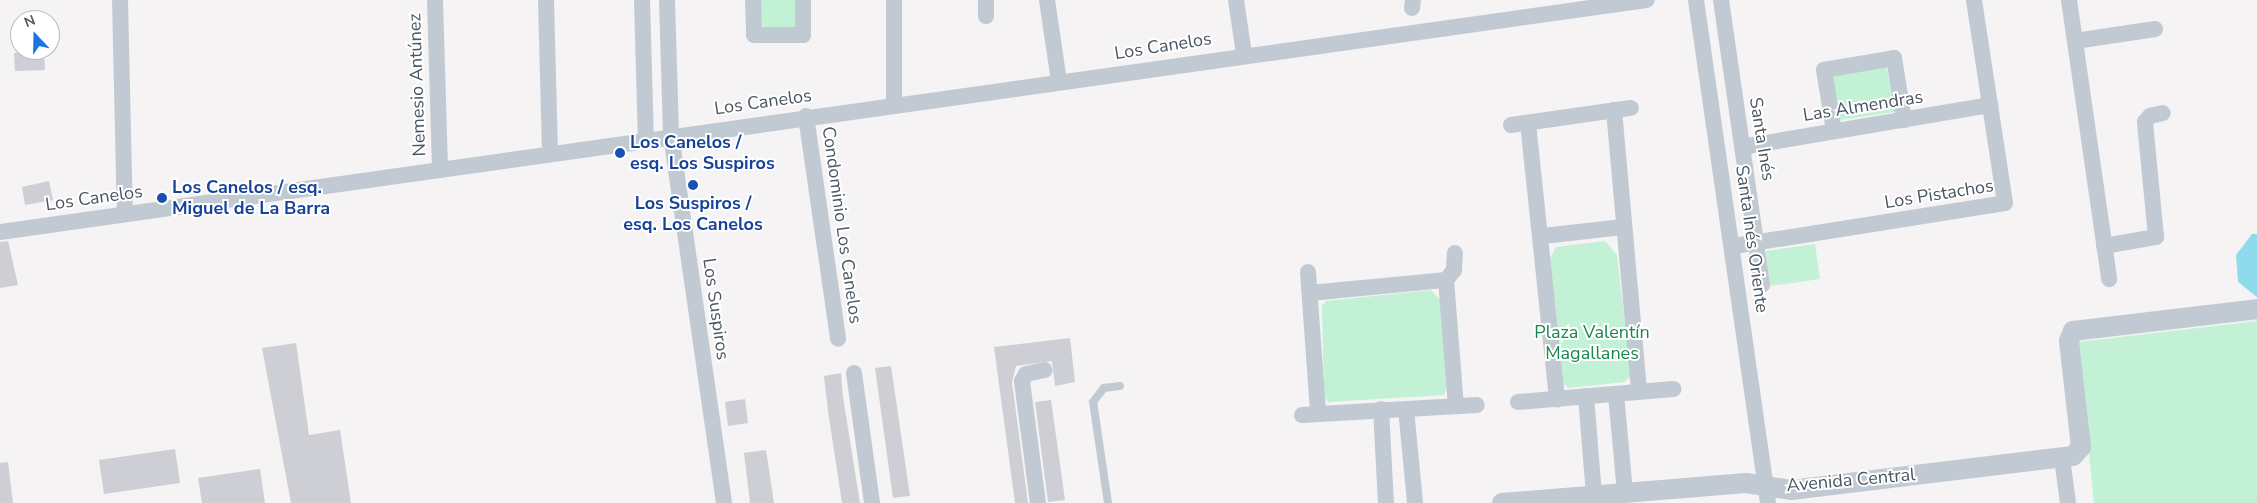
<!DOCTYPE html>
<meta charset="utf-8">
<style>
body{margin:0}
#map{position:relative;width:2257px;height:503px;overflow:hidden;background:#f5f3f3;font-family:"Nunito Sans",sans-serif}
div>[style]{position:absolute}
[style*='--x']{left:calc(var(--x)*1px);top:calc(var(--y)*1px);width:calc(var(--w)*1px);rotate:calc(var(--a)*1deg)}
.green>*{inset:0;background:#c3f1d5}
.water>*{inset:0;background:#90daee}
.building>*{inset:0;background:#cdcfd5}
.service>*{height:8px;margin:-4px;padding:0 4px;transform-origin:4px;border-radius:4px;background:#c1cad2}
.minor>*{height:16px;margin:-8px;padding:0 8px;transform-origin:8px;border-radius:8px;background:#c1cad2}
.tertiary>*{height:20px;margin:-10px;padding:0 10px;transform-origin:10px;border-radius:10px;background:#c1cad2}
.dots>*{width:14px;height:14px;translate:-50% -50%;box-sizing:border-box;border:2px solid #fff;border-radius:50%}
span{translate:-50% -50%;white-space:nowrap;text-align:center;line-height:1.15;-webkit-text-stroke:4px #fff;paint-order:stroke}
.street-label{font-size:18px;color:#4a5661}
.transit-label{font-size:18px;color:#164399;font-weight:700}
.left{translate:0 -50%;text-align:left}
.park-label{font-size:18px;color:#17864f}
.north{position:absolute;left:10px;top:10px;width:50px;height:50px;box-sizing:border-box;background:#fff;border:1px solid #b7bbc0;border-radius:50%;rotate:339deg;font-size:14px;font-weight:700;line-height:20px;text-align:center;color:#4a5661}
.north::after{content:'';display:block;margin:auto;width:18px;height:22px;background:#1a73e8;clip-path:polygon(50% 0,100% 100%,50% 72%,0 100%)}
</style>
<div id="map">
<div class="green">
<i style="clip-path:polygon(759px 0,798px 0,799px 25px,787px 31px,766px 31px,759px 19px)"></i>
<i style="clip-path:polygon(1886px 64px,1895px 112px,1839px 120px,1832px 74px)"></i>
<i style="clip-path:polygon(1605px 241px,1617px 255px,1631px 376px,1624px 382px,1569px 388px,1561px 382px,1549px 261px,1556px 247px)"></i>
<i style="clip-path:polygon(1815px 244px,1820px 279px,1770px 286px,1766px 251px)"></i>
<i style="clip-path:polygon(1431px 290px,1441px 301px,1447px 386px,1444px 395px,1328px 402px,1324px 395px,1322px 306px,1326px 301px)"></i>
<i style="clip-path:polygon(2257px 321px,2257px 503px,2094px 503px,2078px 342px)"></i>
</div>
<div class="water">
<i style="clip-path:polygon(2252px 234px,2257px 234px,2257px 297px,2238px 282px,2236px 255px)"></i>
</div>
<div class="building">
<i style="clip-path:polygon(44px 52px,45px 70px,15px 71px,14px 53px)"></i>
<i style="clip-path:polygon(49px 181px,53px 200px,25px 205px,22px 187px)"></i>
<i style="clip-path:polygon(8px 241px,18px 285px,0 288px,0 242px)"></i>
<i style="clip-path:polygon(1070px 338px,1075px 382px,1055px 386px,1052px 361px,1016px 366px,1012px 382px,1028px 503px,1015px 503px,994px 347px)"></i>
<i style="clip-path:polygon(296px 343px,309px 435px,340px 430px,351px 503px,291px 503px,262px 348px)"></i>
<i style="clip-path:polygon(891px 366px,910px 496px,893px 498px,875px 368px)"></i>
<i style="clip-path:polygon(841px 373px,843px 397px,860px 503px,842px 503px,828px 411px,824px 376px)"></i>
<i style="clip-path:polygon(745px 399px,748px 423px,728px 426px,725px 402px)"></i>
<i style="clip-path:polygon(1051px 400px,1065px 500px,1048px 502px,1035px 402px)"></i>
<i style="clip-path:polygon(175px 449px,180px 483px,104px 494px,99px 460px)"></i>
<i style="clip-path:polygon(766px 450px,774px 503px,750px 503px,744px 453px)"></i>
<i style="clip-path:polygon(8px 462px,13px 503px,0 503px,0 463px)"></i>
<i style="clip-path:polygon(260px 469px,265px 503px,202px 503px,198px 478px)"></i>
</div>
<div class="service">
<i style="--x:1108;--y:503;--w:102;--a:-98.4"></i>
<i style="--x:1093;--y:402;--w:18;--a:-52"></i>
<i style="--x:1104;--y:388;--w:16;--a:-7"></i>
</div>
<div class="minor">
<i style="--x:120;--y:0;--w:213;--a:88.7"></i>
<i style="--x:435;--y:0;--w:169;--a:88.3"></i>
<i style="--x:546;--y:0;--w:154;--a:88.5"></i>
<i style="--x:642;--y:0;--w:139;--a:88.4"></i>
<i style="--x:667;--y:0;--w:135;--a:88.3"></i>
<i style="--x:671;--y:135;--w:372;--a:81.8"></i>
<i style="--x:753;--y:0;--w:35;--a:88"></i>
<i style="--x:754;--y:35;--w:49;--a:0"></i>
<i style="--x:803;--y:35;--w:35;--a:-90"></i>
<i style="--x:894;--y:0;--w:104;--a:90"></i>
<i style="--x:1047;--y:0;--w:82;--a:81.6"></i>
<i style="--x:1236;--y:0;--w:55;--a:81.6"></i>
<i style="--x:1696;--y:0;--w:508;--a:81.85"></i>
<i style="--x:1721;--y:0;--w:288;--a:81.8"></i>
<i style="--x:2069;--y:0;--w:282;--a:81.8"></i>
<i style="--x:1412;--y:8;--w:8;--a:-83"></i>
<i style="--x:986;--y:16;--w:16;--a:-90"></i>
<i style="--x:2075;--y:41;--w:81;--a:-8.5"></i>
<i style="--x:1614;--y:110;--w:283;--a:84.9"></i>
<i style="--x:806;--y:116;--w:225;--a:81.8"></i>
<i style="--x:1528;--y:123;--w:278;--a:84"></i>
<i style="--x:1511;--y:125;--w:121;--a:-8.1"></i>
<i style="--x:1834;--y:131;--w:62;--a:-99.3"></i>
<i style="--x:1824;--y:70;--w:71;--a:-9.7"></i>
<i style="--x:1894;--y:58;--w:63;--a:80.8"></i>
<i style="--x:1742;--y:147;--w:252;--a:-9.6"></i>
<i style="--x:0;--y:232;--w:1663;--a:-8.02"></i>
<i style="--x:1543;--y:236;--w:80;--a:-6.5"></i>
<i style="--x:1734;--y:246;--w:274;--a:-9"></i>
<i style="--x:2005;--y:203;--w:205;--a:-98.7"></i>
<i style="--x:2104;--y:246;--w:53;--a:-9.8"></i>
<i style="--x:2156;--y:237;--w:116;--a:-95.5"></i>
<i style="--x:2145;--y:122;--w:8;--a:-50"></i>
<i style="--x:2150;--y:116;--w:13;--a:-13"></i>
<i style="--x:1308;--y:272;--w:141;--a:85.9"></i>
<i style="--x:1446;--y:280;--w:126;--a:85.5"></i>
<i style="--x:1446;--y:280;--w:13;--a:-51"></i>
<i style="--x:1454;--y:270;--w:17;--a:-87"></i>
<i style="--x:1310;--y:293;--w:137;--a:-5.5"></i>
<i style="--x:854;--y:373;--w:131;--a:82.1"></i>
<i style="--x:1616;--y:394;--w:99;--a:84.8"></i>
<i style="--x:1586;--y:396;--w:100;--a:85.4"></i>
<i style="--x:1518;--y:402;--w:156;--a:-4.8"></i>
<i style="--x:1381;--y:409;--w:94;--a:87"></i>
<i style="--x:1406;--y:409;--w:94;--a:84.5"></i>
<i style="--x:1302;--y:415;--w:175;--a:-3.3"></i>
<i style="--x:2062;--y:458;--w:45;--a:82.4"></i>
<i style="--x:1038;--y:503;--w:123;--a:-97.5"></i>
<i style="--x:1022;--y:381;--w:8;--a:-60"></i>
<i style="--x:1026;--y:374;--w:19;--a:-12"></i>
</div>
<div class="tertiary">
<i style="--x:1502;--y:503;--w:245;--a:-4.7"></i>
<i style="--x:1746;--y:483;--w:46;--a:8.8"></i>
<i style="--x:1791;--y:490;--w:284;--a:-6.9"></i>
<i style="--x:2073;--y:456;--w:12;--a:-48"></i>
<i style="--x:2081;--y:447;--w:107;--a:-96.5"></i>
<i style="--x:2069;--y:341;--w:11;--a:-68"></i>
<i style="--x:2073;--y:331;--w:185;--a:-6.8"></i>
</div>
<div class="dots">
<i style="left:620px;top:153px;background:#1a4fb4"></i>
<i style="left:693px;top:185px;background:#1a4fb4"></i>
<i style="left:162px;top:198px;background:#1a4fb4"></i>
</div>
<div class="street-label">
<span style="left:1163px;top:46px;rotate:-9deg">Los Canelos</span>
<span style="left:417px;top:85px;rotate:-92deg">Nemesio Antúnez</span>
<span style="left:763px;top:102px;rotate:-8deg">Los Canelos</span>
<span style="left:1863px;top:106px;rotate:-9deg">Las Almendras</span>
<span style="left:1762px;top:139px;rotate:81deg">Santa Inés</span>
<span style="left:1939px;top:194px;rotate:-9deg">Los Pistachos</span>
<span style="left:94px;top:198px;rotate:-8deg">Los Canelos</span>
<span style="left:842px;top:225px;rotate:82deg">Condominio Los Canelos</span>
<span style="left:1752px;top:239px;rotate:82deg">Santa Inés Oriente</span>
<span style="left:716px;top:309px;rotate:82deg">Los Suspiros</span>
<span style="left:1851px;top:480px;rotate:-5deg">Avenida Central</span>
</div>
<div class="transit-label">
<span class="left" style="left:630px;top:153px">Los Canelos /<br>esq. Los Suspiros</span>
<span class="left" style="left:172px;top:198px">Los Canelos / esq.<br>Miguel de La Barra</span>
<span style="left:693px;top:214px">Los Suspiros /<br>esq. Los Canelos</span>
</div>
<div class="park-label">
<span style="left:1592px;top:343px">Plaza Valentín<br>Magallanes</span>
</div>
<div class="north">N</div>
</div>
